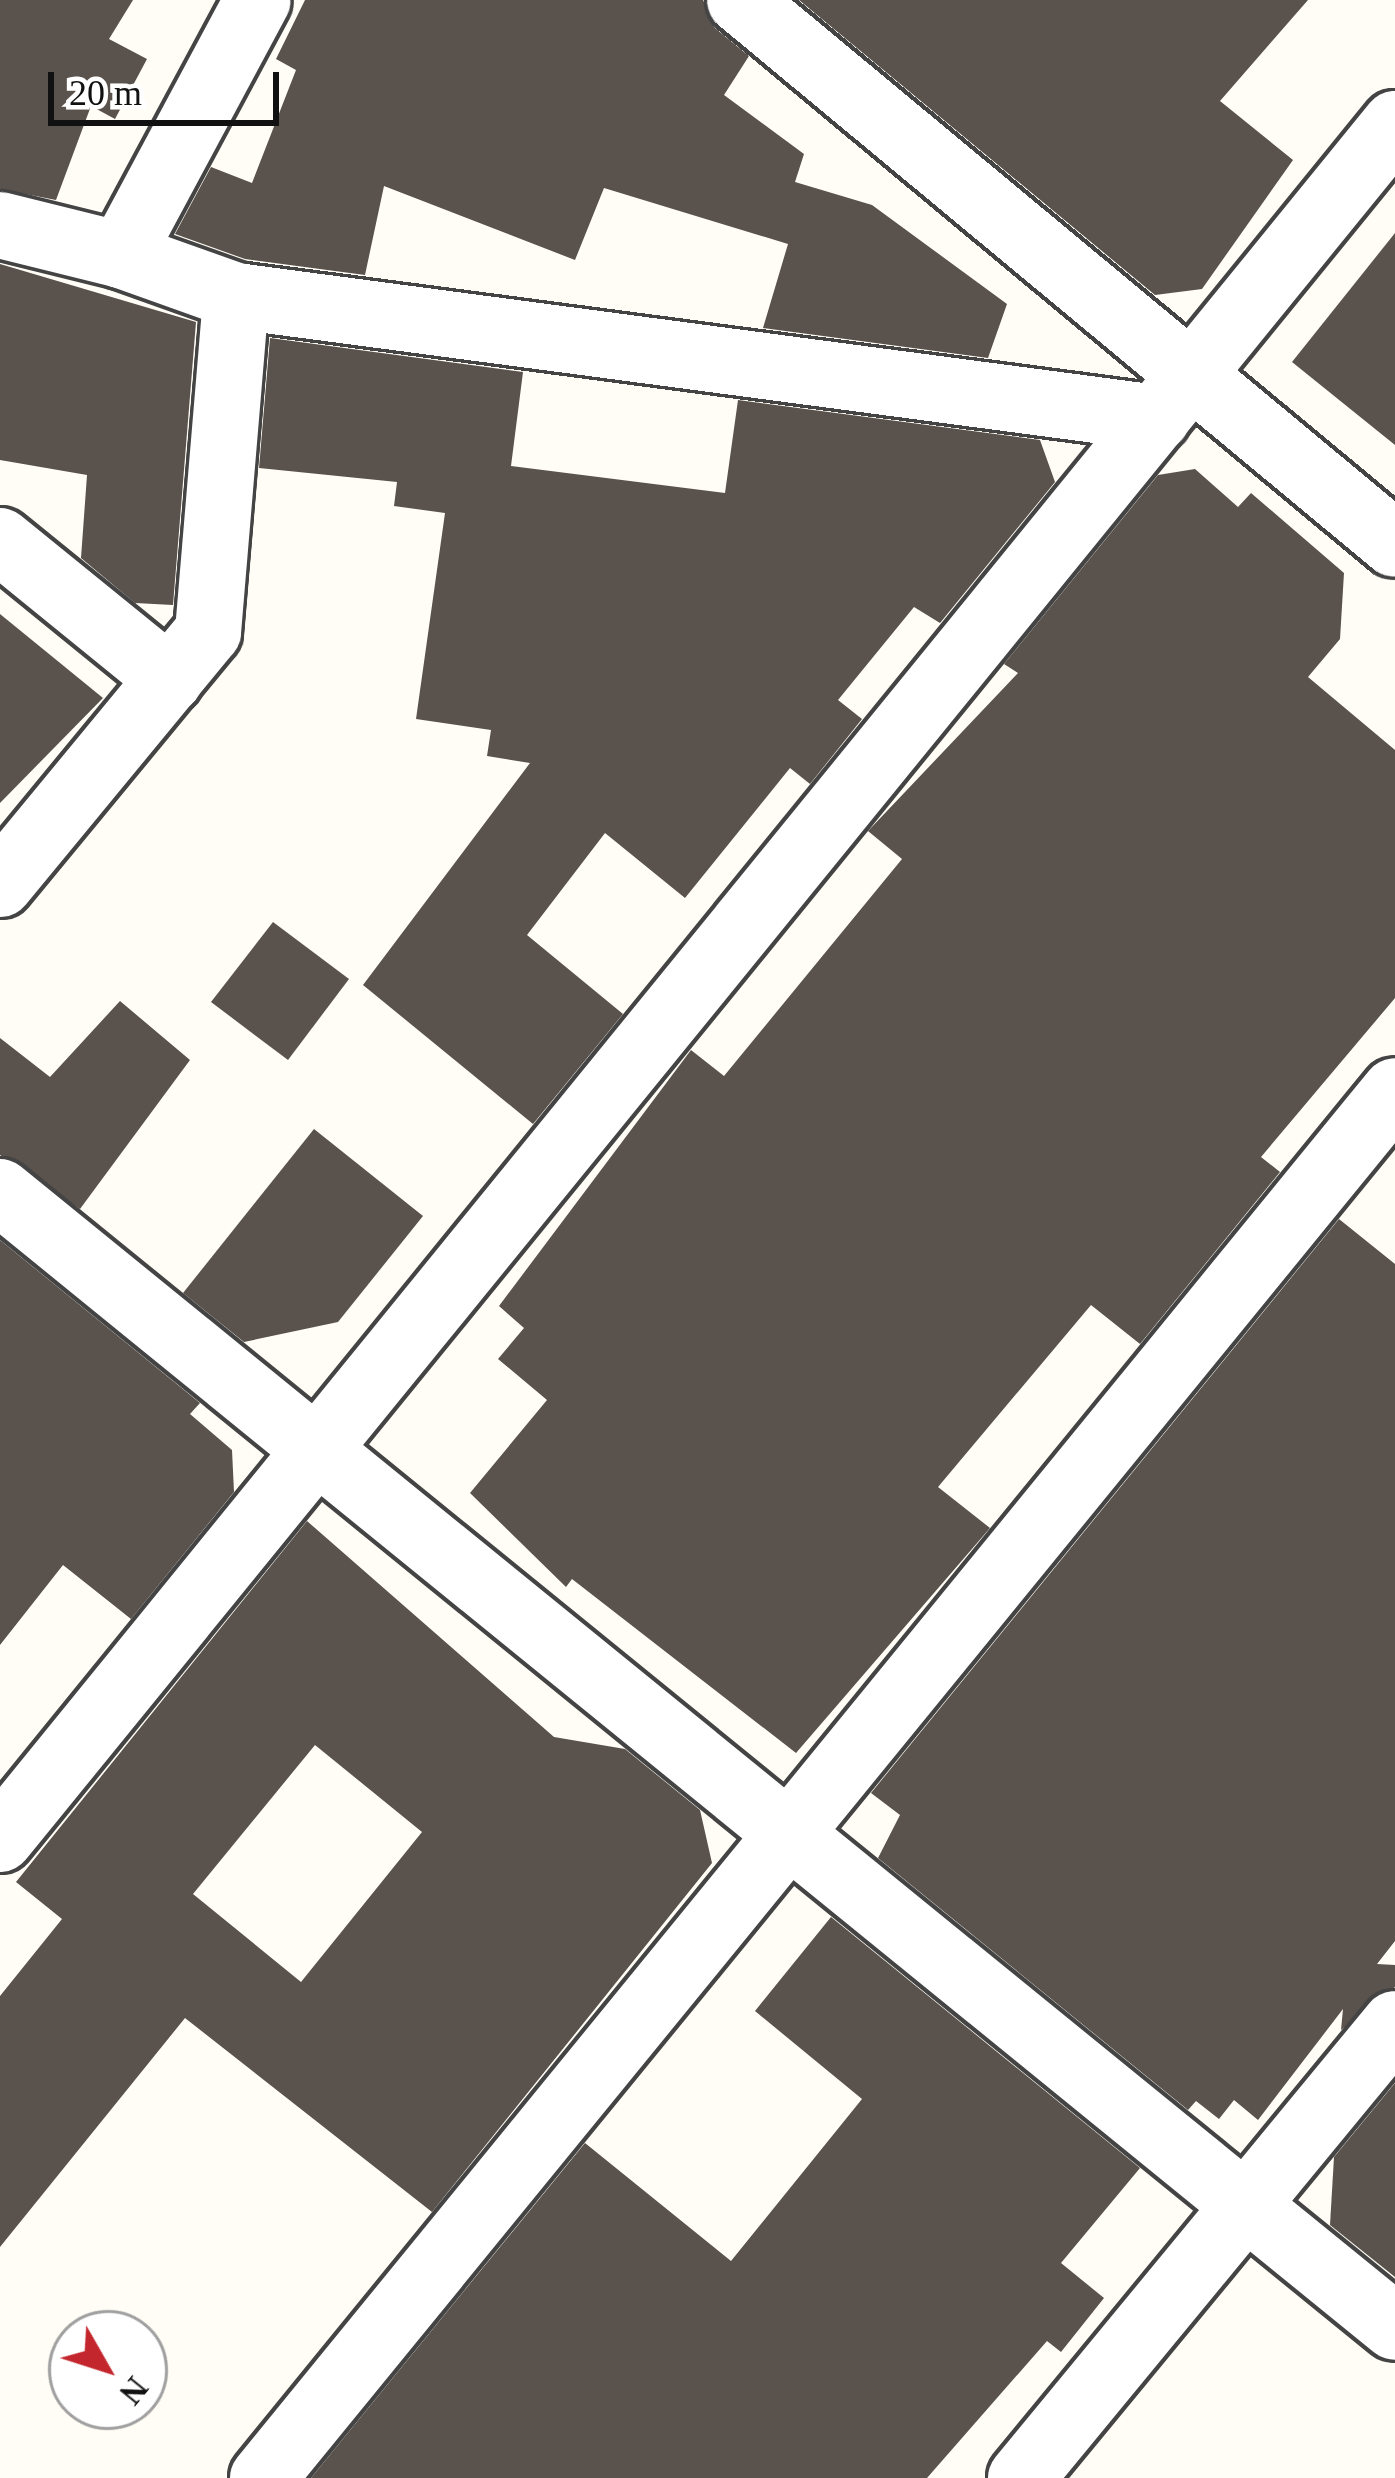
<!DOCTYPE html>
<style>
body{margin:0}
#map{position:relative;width:1395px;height:2478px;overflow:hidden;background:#fffdf5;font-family:Georgia,serif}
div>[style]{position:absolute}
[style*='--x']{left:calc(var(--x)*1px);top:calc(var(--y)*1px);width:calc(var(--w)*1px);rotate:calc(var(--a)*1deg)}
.building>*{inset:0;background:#5a524d}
.roads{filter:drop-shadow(3px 0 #444) drop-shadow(-3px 0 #444) drop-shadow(0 3px #444) drop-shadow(0 -3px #444)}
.minor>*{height:66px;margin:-33px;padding:0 33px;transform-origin:33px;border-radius:33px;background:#fff}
span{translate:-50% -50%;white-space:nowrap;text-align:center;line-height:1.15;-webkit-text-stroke:12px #fff;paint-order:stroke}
.north{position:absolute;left:48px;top:2310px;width:120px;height:120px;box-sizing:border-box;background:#fff;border:3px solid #a0a0a0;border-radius:50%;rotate:129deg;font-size:33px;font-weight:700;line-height:48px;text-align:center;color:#111}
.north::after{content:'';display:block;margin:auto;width:42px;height:54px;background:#c4262e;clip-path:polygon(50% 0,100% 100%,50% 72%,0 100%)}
.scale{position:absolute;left:48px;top:72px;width:231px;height:54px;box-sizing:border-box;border:6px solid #111;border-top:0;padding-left:15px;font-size:36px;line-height:42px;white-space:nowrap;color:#111;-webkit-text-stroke:9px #fff;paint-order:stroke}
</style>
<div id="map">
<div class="building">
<i style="clip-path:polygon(0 0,133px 0,109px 39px,147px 59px,115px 119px,91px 106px,56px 200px,0 189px)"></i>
<i style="clip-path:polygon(305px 0,703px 0,715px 28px,749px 56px,724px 95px,804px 154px,795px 182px,872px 205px,1007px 304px,988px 358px,763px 328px,788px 244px,604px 188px,575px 260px,384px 186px,365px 275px,245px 259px,175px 234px,211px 167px,252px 183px,296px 70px,276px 59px)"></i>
<i style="clip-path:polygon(799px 0,1308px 0,1220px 101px,1293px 160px,1202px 289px,1155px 295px)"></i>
<i style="clip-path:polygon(1395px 233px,1395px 445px,1292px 362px)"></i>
<i style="clip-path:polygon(0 264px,196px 322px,173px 605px,135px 603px,81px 558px,87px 475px,0 460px)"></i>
<i style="clip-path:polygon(270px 338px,523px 372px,511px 466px,725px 493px,738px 400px,1040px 440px,1055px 482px,940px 623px,914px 607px,838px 700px,862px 719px,810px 784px,790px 768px,685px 898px,605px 833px,527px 935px,623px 1014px,533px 1124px,363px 985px,530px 763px,487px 756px,491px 730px,416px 719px,445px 513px,394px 506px,397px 482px,259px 468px)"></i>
<i style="clip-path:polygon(1195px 469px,1238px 507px,1251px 493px,1344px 573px,1340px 639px,1308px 677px,1395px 750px,1395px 998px,1261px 1157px,1280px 1172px,1140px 1344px,1091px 1305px,938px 1487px,990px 1528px,796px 1753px,572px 1579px,566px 1587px,470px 1493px,547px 1400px,498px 1359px,524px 1328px,499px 1306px,691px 1050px,724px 1076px,902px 859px,868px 831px,1018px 673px,1004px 664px,1158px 475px)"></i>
<i style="clip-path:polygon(0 614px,103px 698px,0 803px)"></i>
<i style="clip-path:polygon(273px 922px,349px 979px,288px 1060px,211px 1002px)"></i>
<i style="clip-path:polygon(120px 1001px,190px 1060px,80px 1209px,0 1155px,0 1038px,50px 1077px)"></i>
<i style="clip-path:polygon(314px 1129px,423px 1216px,338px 1322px,244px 1342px,183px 1293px)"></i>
<i style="clip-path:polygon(1339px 1219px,1395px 1264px,1395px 1941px,1377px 1964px,1395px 1965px,1395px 1987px,1341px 2030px,1343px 2009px,1258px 2120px,1234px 2100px,1219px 2119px,1196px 2101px,1188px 2110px,878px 1858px,900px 1815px,871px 1793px)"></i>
<i style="clip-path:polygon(0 1240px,200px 1403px,190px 1414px,232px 1450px,234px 1492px,131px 1619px,63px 1565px,0 1645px)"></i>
<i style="clip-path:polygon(evenodd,307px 1521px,554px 1737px,625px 1749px,700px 1810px,712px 1863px,432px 2212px,185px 2018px,0 2247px,0 1996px,62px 1919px,16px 1882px,307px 1521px,315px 1745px,422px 1832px,301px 1982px,193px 1894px,315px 1745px)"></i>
<i style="clip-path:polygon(831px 1917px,1140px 2168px,1061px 2263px,1104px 2298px,1061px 2352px,1047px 2341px,927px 2478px,311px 2478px,585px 2143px,731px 2261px,862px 2099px,755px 2011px)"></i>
<i style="clip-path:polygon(1395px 2083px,1395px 2277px,1330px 2225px,1334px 2157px)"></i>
</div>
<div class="roads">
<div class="minor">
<i style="--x:740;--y:0;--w:851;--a:39.71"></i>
<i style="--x:0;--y:225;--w:125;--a:13.9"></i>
<i style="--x:121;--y:255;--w:289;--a:-61.8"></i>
<i style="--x:236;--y:296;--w:929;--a:7.55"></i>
<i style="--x:0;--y:541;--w:219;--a:39.1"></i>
<i style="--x:0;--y:884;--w:327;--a:-50.5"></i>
<i style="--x:208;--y:632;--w:337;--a:-85.2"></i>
<i style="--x:236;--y:296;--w:122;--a:-160.4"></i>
<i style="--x:0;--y:1192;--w:1798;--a:39.13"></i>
<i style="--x:0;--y:1839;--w:2211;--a:-50.87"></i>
<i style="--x:263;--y:2478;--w:1790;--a:-50.78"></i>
<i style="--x:1021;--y:2478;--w:588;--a:-50.52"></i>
</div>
</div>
<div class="north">N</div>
<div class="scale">20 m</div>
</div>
